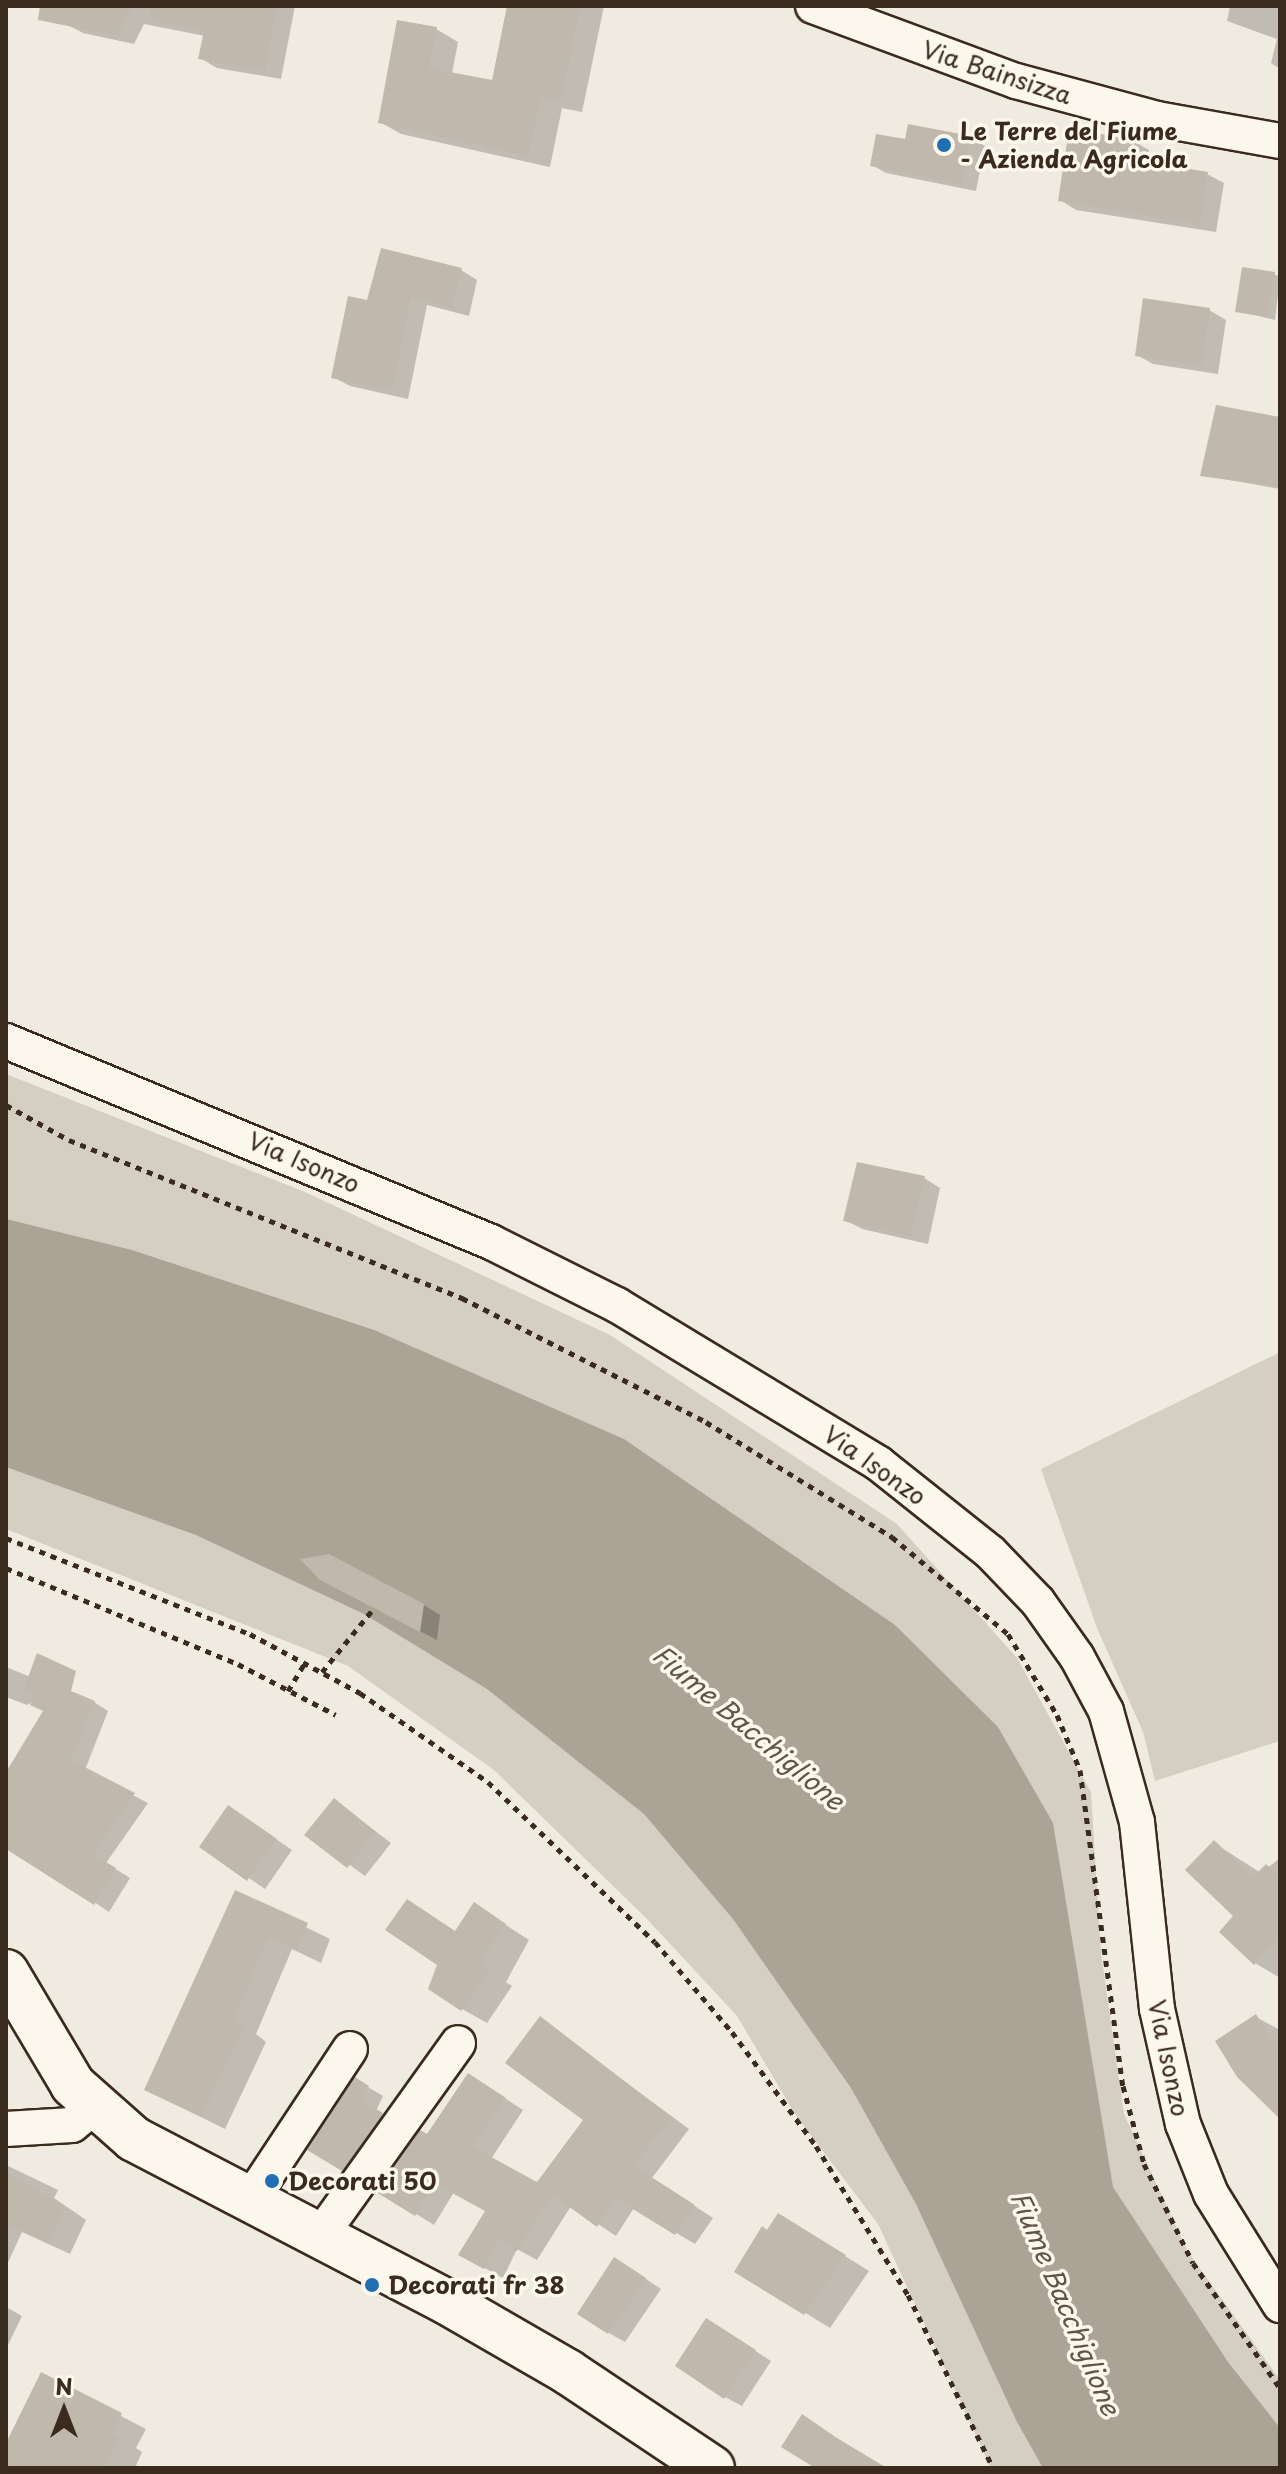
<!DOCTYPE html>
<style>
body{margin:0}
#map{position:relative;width:1286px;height:2474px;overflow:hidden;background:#f0ebe0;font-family:"Playpen Sans",sans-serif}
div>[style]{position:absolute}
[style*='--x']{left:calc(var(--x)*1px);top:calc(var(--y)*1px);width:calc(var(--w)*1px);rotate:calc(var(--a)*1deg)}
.green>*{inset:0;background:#d5cec3}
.water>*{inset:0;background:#aca397}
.shadow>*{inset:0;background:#0003}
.building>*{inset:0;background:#c0b8ad}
.path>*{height:5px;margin-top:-2.5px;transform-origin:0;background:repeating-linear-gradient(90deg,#3b2a1e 0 6px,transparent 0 12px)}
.roads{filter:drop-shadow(2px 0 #3b2a1e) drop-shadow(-2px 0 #3b2a1e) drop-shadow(0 2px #3b2a1e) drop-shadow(0 -2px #3b2a1e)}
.street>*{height:34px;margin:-17px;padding:0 17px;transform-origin:17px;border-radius:17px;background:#fbf7ec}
.secondary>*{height:44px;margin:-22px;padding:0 22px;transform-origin:22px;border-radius:22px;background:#fbf7ec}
.dots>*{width:22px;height:22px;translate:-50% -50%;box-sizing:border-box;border:4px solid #fbf7ec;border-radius:50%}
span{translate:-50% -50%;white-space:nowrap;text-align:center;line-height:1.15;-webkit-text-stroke:7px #fbf7ec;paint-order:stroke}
.street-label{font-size:24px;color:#3b2a1e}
.poi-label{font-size:24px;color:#3b2a1e;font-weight:700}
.left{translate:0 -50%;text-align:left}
.water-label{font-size:26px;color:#635448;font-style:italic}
.frame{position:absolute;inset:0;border:8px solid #3b2a1e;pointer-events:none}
.north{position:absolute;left:24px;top:2370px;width:80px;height:80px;-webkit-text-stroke:6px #fbf7ec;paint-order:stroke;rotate:0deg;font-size:22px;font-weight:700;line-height:32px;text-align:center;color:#3b2a1e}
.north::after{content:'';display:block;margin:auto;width:28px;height:36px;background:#3b2a1e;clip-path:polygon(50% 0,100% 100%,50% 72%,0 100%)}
</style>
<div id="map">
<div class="green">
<i style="clip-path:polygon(6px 1074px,305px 1192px,610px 1335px,897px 1524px,1017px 1658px,1091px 1792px,1101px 1953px,1124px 2114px,1188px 2252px,1280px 2380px,1280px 2468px,991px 2468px,878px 2224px,795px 2114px,737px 2016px,647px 1919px,494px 1770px,348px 1666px,6px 1529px)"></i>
<i style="clip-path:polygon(1280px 1352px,1280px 1741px,1155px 1781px,1143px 1732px,1097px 1628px,1041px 1469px)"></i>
</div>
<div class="water">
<i style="clip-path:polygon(6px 1219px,132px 1250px,374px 1330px,624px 1439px,895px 1625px,998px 1727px,1053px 1823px,1113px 2187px,1228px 2362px,1280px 2428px,1280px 2468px,1043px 2468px,1017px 2422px,916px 2204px,851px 2088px,733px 1919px,644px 1814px,487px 1689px,364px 1614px,196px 1535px,6px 1467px)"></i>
</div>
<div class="shadow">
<i style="clip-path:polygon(70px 6px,295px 6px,281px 79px,217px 68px,200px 58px,205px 36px,144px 24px,134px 44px,83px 33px,66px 24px)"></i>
<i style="clip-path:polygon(509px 6px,604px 6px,582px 112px,562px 108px,550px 167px,401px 134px,380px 122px,436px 29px,458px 42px,452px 74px,493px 82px)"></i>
<i style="clip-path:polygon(1230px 6px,1280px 6px,1280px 69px,1271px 63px,1277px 39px,1227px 21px)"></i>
<i style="clip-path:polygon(910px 126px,971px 138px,985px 146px,976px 191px,886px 173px,872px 165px,907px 142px)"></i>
<i style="clip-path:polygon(evenodd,1133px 141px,1149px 150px,1147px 164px,1207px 174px,1224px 183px,1216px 232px,1076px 210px,1060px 200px,1133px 141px,1130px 144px,1134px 144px,1130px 170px,1126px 169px,1130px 144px)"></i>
<i style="clip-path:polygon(461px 270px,477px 280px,469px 316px,427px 305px,408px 399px,350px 386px,333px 377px,369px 302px)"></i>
<i style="clip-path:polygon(1274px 274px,1280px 277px,1275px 320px,1237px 311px)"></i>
<i style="clip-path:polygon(1209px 310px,1226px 320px,1218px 374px,1153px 364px,1137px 355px)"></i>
<i style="clip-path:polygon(1280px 420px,1280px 489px,1202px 475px)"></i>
<i style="clip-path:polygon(924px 1178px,940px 1188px,928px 1244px,862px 1229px,845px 1220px)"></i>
<i style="clip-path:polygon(339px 1589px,424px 1605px,440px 1615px,437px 1640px)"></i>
<i style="clip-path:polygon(6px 1667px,43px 1682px,55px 1689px,27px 1705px,6px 1697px)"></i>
<i style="clip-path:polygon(94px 1702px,108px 1711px,85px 1770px,148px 1803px,106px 1863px,130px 1878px,109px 1912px,6px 1843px,6px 1776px)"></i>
<i style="clip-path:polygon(334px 1800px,391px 1843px,365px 1876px,307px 1834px)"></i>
<i style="clip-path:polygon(244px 1817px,292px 1850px,265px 1889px,202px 1846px)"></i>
<i style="clip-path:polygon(1214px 1843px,1261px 1873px,1280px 1858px,1280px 1978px,1255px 1963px)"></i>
<i style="clip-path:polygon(236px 1893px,330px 1939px,321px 1963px,292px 1949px,256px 2034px,266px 2042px,225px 2129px,147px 2090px)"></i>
<i style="clip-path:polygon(475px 1905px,529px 1940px,506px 1982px,512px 1986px,487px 2023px,462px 2009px,456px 1932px)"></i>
<i style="clip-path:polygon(1256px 2017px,1280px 2030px,1280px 2116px)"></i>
<i style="clip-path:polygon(540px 2019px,689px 2129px,652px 2178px,713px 2218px,695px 2244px,634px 2208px,616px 2236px,571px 2206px,537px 2260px,517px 2249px,503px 2278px,479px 2265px,487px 2210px,454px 2192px,434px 2225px,379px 2191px,428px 2137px,488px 2087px,523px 2110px,491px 2159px,538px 2184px,586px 2120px)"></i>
<i style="clip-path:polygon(356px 2080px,383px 2096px,376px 2111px,397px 2124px,358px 2179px,343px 2170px)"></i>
<i style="clip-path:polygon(6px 2165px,58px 2190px,54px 2198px,86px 2220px,70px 2254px,22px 2232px,6px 2267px)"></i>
<i style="clip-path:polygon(803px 2230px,869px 2271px,830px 2328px,737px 2271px,768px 2232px)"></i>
<i style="clip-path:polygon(631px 2269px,661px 2289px,625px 2342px,609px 2333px)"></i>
<i style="clip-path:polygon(6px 2307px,22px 2316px,6px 2349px)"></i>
<i style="clip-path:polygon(723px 2330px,771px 2361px,742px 2406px,725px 2397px)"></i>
<i style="clip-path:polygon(42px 2375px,146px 2429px,136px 2448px,142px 2452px,135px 2468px,17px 2468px,6px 2462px,6px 2447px)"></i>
</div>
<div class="building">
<i style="clip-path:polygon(40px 6px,132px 6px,118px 36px,38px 20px)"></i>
<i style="clip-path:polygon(151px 6px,277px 6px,265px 71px,198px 59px,204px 31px,150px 20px)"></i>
<i style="clip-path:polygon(507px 6px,580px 6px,561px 101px,541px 97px,528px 156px,378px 123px,397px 20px,437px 27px,429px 68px,492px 80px)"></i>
<i style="clip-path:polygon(908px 124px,971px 136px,962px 184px,870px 166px,876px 134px,905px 139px)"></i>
<i style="clip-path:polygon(1069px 129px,1133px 139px,1130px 159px,1208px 172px,1200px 224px,1058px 201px)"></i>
<i style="clip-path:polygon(381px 248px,462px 268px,452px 308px,411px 297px,392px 391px,331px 378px,348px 296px,367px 300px)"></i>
<i style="clip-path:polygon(1242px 267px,1275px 272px,1267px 317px,1235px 312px)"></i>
<i style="clip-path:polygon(1143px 298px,1210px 308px,1202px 366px,1135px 356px)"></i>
<i style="clip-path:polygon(1216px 405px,1280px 417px,1280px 487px,1200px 476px)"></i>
<i style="clip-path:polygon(857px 1162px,925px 1176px,911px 1236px,843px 1221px)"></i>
<i style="clip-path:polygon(329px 1554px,424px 1604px,420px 1632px,320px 1580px,300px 1559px)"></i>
<i style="clip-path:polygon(37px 1653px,76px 1671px,71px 1691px,95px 1701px,71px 1760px,135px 1793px,93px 1854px,116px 1868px,94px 1905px,6px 1849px,6px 1772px,43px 1711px,30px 1705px,34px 1695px,23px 1691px)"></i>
<i style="clip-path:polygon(334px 1798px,376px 1832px,347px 1868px,304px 1835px)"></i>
<i style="clip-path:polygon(228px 1805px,277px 1839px,247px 1881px,199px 1847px)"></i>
<i style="clip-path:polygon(1214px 1840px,1253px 1877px,1266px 1864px,1280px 1877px,1280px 1937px,1254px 1965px,1219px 1932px,1233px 1916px,1185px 1870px)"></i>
<i style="clip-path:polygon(235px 1890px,308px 1923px,297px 1951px,268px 1938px,234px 2019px,244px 2027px,201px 2117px,144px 2090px)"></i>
<i style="clip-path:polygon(407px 1899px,455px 1931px,474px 1902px,506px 1924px,484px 1956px,482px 1966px,489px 1970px,461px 2011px,428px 1989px,437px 1965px,385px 1930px)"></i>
<i style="clip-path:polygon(1256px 2014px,1280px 2052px,1280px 2119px,1237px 2077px,1215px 2041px)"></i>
<i style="clip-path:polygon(540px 2016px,671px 2117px,634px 2166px,695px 2205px,675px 2235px,615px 2198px,597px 2227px,553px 2195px,517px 2251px,498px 2239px,484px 2269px,458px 2255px,485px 2211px,434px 2183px,415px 2216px,376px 2192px,420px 2130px,427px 2134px,468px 2073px,506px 2098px,473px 2147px,537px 2182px,583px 2120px,505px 2063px)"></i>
<i style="clip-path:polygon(355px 2077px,369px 2086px,361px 2100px,383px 2113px,342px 2171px,307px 2150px)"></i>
<i style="clip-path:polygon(6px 2173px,65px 2206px,48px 2243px,6px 2224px)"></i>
<i style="clip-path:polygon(778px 2213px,846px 2255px,804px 2315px,734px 2272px,762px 2226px,767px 2230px)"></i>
<i style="clip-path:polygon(614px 2257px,646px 2278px,608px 2334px,577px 2314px)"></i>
<i style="clip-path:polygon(706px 2318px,756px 2350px,724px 2399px,675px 2366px)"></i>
<i style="clip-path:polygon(41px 2372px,122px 2413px,112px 2433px,119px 2437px,103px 2468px,6px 2468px,6px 2443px)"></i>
<i style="clip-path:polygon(802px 2414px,837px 2438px,887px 2468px,815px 2468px,781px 2447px)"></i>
</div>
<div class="path">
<i style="--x:6;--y:1105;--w:72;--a:29.1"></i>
<i style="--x:69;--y:1140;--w:424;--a:21.9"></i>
<i style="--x:462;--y:1298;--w:274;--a:26.9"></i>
<i style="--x:706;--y:1422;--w:219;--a:31.7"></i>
<i style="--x:892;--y:1537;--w:151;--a:39.9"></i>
<i style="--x:1008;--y:1634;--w:95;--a:58.8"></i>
<i style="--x:1057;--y:1715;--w:60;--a:67.3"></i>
<i style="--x:1080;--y:1770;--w:319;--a:82.3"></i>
<i style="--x:1123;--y:2086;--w:81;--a:74.9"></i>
<i style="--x:1144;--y:2164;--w:110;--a:63.7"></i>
<i style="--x:1193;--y:2263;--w:152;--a:55.2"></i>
<i style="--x:6;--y:1538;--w:262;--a:21.5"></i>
<i style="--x:250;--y:1634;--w:125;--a:28.2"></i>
<i style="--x:360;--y:1693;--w:156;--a:34.8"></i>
<i style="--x:488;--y:1782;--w:231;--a:43.8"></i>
<i style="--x:655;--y:1942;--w:118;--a:49.5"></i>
<i style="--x:732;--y:2032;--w:142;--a:53.6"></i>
<i style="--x:816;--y:2146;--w:175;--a:58.3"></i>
<i style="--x:908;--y:2295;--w:193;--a:63.8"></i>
<i style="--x:6;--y:1568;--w:251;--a:22.5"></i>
<i style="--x:238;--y:1664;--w:110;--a:27.5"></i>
<i style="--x:322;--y:1672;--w:82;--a:-50.9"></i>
<i style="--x:288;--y:1691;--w:33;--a:-59"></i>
</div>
<div class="roads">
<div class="street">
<i style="--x:813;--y:6;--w:216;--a:20.3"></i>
<i style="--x:1016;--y:81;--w:146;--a:15.1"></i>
<i style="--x:1157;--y:119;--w:125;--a:10.1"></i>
<i style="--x:6;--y:1041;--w:525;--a:22.51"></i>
<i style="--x:491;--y:1242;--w:141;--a:26.6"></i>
<i style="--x:617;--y:1305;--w:305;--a:31.2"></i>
<i style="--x:878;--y:1463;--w:143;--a:38.5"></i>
<i style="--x:990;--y:1552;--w:69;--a:46.2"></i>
<i style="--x:1038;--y:1602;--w:67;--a:54.7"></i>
<i style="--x:1077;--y:1657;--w:61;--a:61.8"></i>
<i style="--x:1106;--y:1711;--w:115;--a:74.4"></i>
<i style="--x:1137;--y:1822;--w:188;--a:83.9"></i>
<i style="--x:1157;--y:2009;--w:118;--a:77.3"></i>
<i style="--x:1183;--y:2124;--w:75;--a:68.2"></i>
<i style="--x:1211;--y:2194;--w:131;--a:58.1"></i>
<i style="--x:6;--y:2129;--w:66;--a:-3.5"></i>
<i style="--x:72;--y:2125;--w:28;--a:-39"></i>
<i style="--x:250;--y:2200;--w:181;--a:-56.5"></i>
<i style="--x:320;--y:2236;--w:237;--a:-54.4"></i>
</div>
<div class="secondary">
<i style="--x:6;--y:1972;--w:131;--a:59.3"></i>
<i style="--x:73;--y:2085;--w:81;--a:41.5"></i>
<i style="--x:134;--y:2139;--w:353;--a:27.5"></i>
<i style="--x:447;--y:2302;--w:140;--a:30"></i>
<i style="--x:568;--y:2372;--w:173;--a:33.7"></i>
</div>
</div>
<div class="dots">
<i style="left:944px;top:145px;background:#1f6fb2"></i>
<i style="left:272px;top:2181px;background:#1f6fb2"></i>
<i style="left:372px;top:2285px;background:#1f6fb2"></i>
</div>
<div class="street-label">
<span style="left:997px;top:72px;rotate:18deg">Via Bainsizza</span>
<span style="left:304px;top:1162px;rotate:23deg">Via Isonzo</span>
<span style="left:875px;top:1465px;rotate:35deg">Via Isonzo</span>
<span style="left:1169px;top:2058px;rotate:78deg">Via Isonzo</span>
</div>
<div class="poi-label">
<span class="left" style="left:960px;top:145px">Le Terre del Fiume<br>- Azienda Agricola</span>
<span class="left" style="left:288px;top:2181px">Decorati 50</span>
<span class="left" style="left:388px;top:2285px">Decorati fr 38</span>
</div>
<div class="water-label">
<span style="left:749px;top:1727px;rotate:40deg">Fiume Bacchiglione</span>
<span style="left:1066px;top:2303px;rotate:67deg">Fiume Bacchiglione</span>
</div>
<div class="frame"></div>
<div class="north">N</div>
</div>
